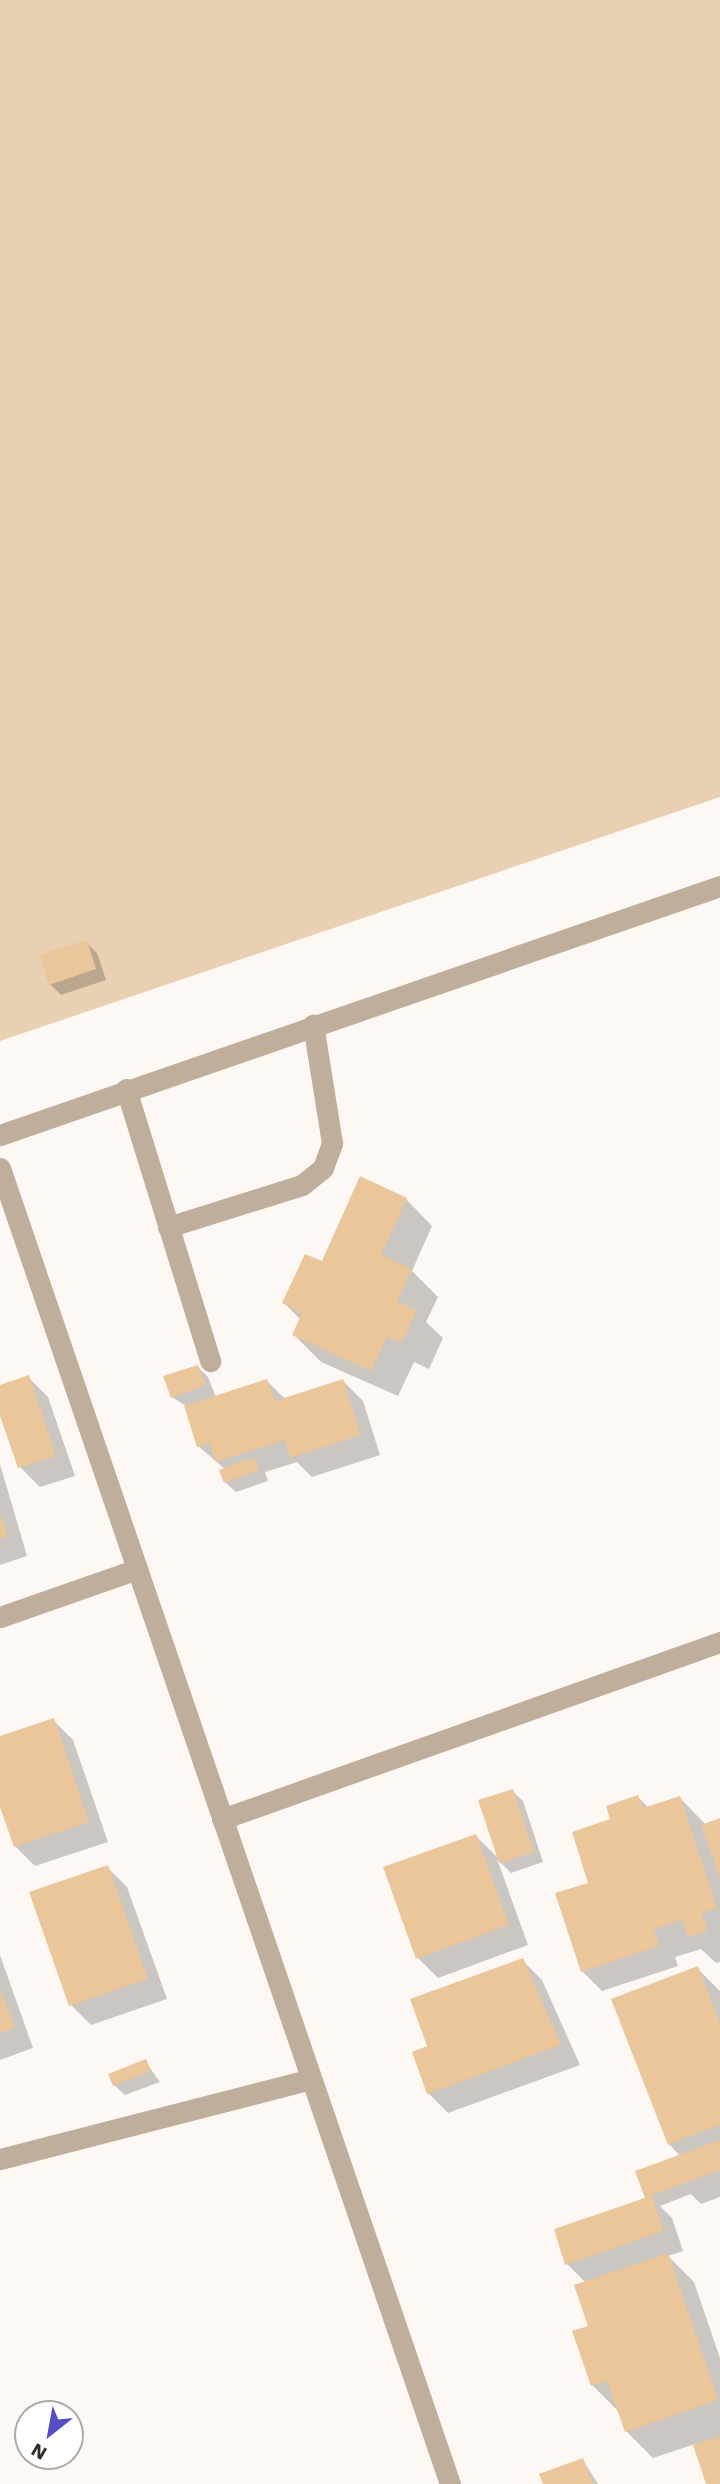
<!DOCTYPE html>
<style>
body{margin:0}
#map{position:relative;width:720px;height:2484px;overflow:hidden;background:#fdf8f3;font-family:"Work Sans",sans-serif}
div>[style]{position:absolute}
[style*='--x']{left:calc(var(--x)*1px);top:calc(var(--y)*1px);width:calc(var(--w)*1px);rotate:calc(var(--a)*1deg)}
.green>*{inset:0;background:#ead0b2}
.shadow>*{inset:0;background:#0003}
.building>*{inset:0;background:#ebc69a}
.service>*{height:21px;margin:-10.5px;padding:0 10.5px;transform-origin:10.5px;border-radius:10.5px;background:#bfae9b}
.minor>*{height:21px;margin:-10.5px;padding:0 10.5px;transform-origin:10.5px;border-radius:10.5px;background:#bfae9b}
span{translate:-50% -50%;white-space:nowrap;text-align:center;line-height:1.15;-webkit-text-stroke:7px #fff;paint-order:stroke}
.north{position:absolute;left:14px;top:2400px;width:70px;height:70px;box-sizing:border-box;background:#fff;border:2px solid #adaaa6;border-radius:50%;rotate:211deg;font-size:19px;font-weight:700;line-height:28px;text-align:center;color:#332b21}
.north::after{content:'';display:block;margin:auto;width:24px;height:32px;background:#564cc4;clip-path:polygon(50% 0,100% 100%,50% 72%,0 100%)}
</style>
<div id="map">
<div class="green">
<i style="clip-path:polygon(0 0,720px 0,720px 797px,0 1041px)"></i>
</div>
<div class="shadow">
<i style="clip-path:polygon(86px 942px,97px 953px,106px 980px,61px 995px,50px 984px)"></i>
<i style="clip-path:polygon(406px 1199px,432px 1226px,412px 1271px,438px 1297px,426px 1322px,443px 1338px,429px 1369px,414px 1362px,398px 1396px,321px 1362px,294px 1335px,301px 1320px,284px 1303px)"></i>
<i style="clip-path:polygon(198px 1367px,208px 1377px,216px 1397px,267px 1381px,285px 1399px,343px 1381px,363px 1401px,380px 1455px,312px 1477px,297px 1462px,265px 1472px,268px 1481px,236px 1492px,225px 1482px,225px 1469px,198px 1446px,186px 1406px,172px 1397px)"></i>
<i style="clip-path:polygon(28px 1377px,48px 1397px,75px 1476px,40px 1487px,20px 1467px,0 1411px,0 1387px)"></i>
<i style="clip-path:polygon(0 1464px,27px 1556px,0 1565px)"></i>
<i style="clip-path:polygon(53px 1720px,73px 1740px,108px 1842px,35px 1866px,15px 1846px,0 1801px,0 1738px)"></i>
<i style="clip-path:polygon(512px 1791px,523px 1801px,543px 1862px,511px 1873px,497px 1859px,528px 1945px,438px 1978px,418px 1958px,476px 1836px,500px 1860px)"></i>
<i style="clip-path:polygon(638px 1797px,649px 1808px,680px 1798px,706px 1825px,720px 1820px,720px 1962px,716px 1963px,701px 1949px,675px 1957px,678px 1966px,602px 1991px,582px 1971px,588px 1885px,613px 1820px)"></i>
<i style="clip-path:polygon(107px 1867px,127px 1887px,167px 1999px,91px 2025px,71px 2005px)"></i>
<i style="clip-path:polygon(0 1955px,33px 2048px,0 2060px)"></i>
<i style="clip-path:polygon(522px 1960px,542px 1980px,580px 2065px,448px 2113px,428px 2093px,430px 2048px)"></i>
<i style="clip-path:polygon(697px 1968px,720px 1991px,720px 2197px,701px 2204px,691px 2194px,660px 2206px,672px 2218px,683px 2251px,668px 2256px,694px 2282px,720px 2358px,720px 2484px,708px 2484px,695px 2444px,653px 2458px,626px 2431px,619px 2412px,592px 2385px,586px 2283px,567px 2264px,649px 2199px,680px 2156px,669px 2144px)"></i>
<i style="clip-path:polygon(145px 2061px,160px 2082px,125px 2095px,114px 2085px)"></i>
<i style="clip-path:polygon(583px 2460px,598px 2484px,545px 2484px)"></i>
</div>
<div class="building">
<i style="clip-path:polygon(87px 940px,96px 969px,49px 985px,39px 955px)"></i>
<i style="clip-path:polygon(360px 1176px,407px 1198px,381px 1255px,412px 1269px,397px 1301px,417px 1310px,402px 1343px,387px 1337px,371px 1371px,292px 1335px,302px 1313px,282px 1303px,305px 1254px,322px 1261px)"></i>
<i style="clip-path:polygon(198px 1365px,206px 1385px,171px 1398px,163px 1376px)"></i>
<i style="clip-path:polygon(29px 1375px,56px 1456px,18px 1468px,0 1416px,0 1385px)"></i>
<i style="clip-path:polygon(267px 1379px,275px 1401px,343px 1379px,361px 1435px,290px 1458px,285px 1440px,216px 1462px,209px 1443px,197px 1447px,184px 1406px)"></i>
<i style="clip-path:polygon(254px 1457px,259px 1470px,224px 1483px,219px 1470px)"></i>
<i style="clip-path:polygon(0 1514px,8px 1536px,0 1539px)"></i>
<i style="clip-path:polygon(54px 1718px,89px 1822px,14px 1847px,0 1807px,0 1736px)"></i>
<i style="clip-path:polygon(513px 1789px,534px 1852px,499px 1863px,478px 1800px)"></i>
<i style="clip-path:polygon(638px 1795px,643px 1808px,680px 1796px,717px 1908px,702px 1913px,707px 1931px,688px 1937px,682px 1920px,654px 1929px,659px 1946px,581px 1972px,555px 1893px,588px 1883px,572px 1832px,610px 1819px,606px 1806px)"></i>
<i style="clip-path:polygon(720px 1818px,720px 1878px,701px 1825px)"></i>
<i style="clip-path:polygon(476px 1834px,509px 1925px,416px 1959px,383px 1867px)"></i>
<i style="clip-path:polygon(108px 1865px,148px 1979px,69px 2006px,29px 1892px)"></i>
<i style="clip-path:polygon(523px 1958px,561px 2045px,427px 2094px,412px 2052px,427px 2046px,410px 1999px)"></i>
<i style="clip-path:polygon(698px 1966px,720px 2023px,720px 2125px,668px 2145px,611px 1999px)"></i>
<i style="clip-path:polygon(0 1988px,15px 2028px,0 2033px)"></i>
<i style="clip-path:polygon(146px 2059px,151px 2071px,113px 2086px,108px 2074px)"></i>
<i style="clip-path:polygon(720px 2140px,720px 2170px,652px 2195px,664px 2231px,565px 2265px,554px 2229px,645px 2198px,635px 2171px)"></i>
<i style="clip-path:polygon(668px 2253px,718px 2400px,625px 2432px,607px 2381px,591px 2386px,572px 2331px,588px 2326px,574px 2285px)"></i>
<i style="clip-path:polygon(720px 2436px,720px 2484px,706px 2484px,693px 2445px)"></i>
<i style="clip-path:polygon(583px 2458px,593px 2484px,543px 2484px,539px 2474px)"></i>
</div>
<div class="service">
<i style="--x:126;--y:1089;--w:285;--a:72.8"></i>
<i style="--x:168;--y:1227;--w:140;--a:-17.4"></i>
<i style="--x:302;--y:1185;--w:27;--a:-39"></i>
<i style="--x:323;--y:1168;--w:27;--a:-70"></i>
<i style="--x:332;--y:1143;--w:120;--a:-99.1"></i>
<i style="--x:0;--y:2159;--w:321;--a:-14.4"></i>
</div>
<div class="minor">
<i style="--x:0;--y:1135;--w:762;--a:-19.08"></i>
<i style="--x:0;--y:1168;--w:1391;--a:71.12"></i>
<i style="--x:0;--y:1617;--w:145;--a:-19.3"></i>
<i style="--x:222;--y:1819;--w:529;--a:-19.57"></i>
</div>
<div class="north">N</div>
</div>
